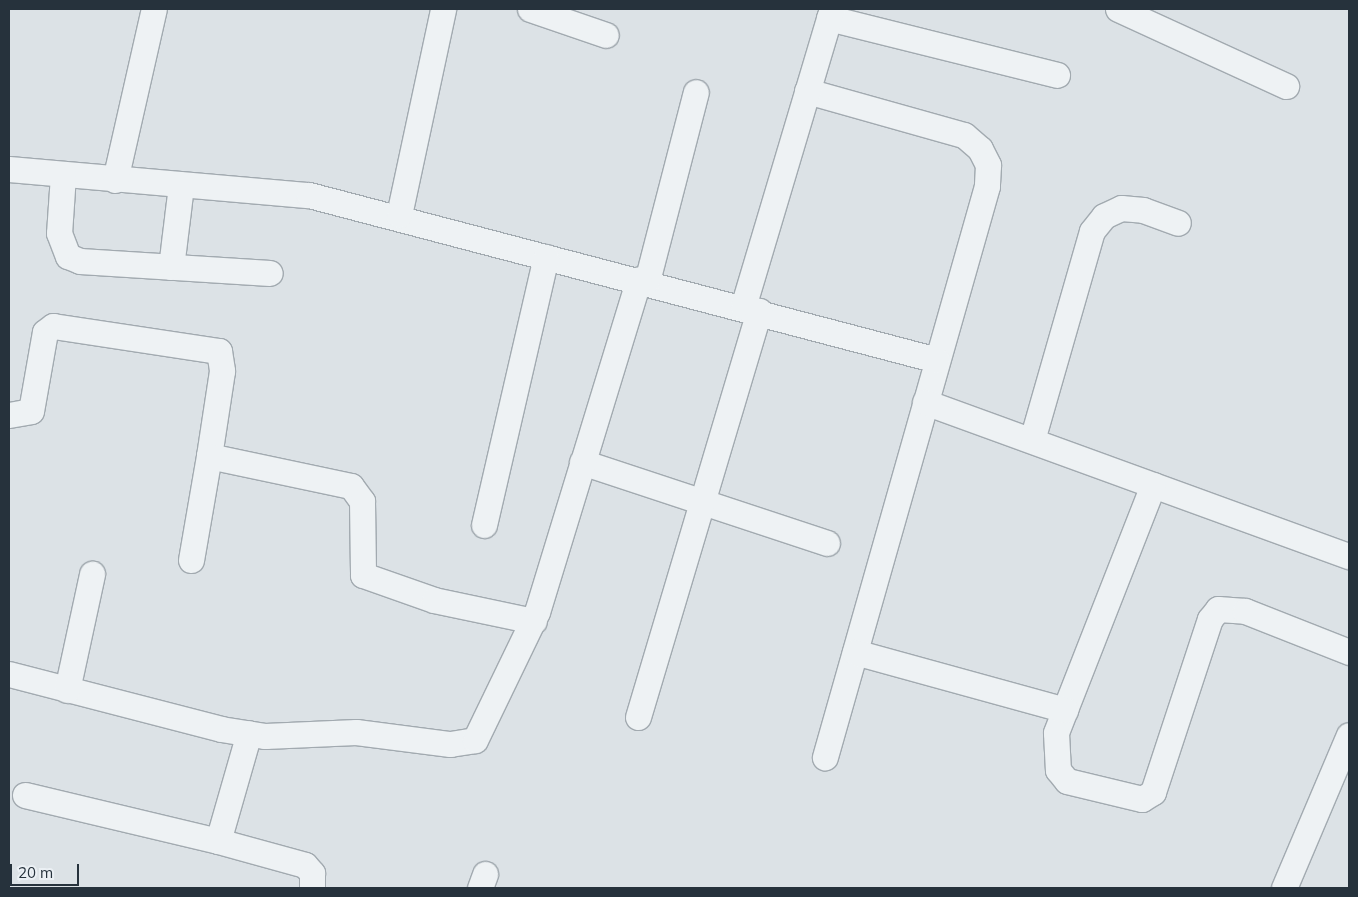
<!DOCTYPE html>
<style>
body{margin:0}
#map{position:relative;width:1358px;height:897px;overflow:hidden;background:#dce2e6;font-family:Mulish,sans-serif}
div>[style]{position:absolute}
[style*='--x']{left:calc(var(--x)*1px);top:calc(var(--y)*1px);width:calc(var(--w)*1px);rotate:calc(var(--a)*1deg)}
.roads{filter:drop-shadow(1px 0 #a2aab0) drop-shadow(-1px 0 #a2aab0) drop-shadow(0 1px #a2aab0) drop-shadow(0 -1px #a2aab0)}
.minor>*{height:25px;margin:-12.5px;padding:0 12.5px;transform-origin:12.5px;border-radius:12.5px;background:#eef2f4}
span{translate:-50% -50%;white-space:nowrap;text-align:center;line-height:1.15;-webkit-text-stroke:4px #ebf0f4;paint-order:stroke}
.frame{position:absolute;inset:0;border:10px solid #26323c;pointer-events:none}
.scale{position:absolute;left:10px;top:864px;width:69px;height:22px;box-sizing:border-box;border:2px solid #26323c;border-top:0;padding-left:6px;font-size:15px;line-height:18px;white-space:nowrap;color:#26323c;-webkit-text-stroke:4px #ebf0f4;paint-order:stroke}
</style>
<div id="map">
<div class="roads">
<div class="minor">
<i style="--x:530;--y:9;--w:80;--a:18.9"></i>
<i style="--x:1118;--y:9;--w:185;--a:24.6"></i>
<i style="--x:829;--y:18;--w:235;--a:14"></i>
<i style="--x:807;--y:91;--w:163;--a:15.7"></i>
<i style="--x:964;--y:135;--w:21;--a:41"></i>
<i style="--x:980;--y:149;--w:18;--a:63"></i>
<i style="--x:988;--y:165;--w:21;--a:93"></i>
<i style="--x:987;--y:186;--w:594;--a:105.84"></i>
<i style="--x:9;--y:169;--w:301;--a:5"></i>
<i style="--x:309;--y:195;--w:649;--a:14.72"></i>
<i style="--x:63;--y:175;--w:58;--a:93.9"></i>
<i style="--x:59;--y:233;--w:25;--a:69"></i>
<i style="--x:68;--y:256;--w:13;--a:23"></i>
<i style="--x:80;--y:261;--w:190;--a:3.6"></i>
<i style="--x:115;--y:180;--w:175;--a:-77.2"></i>
<i style="--x:399;--y:215;--w:211;--a:-77.9"></i>
<i style="--x:171;--y:267;--w:83;--a:-83"></i>
<i style="--x:647;--y:281;--w:195;--a:-75.5"></i>
<i style="--x:743;--y:307;--w:311;--a:-73.4"></i>
<i style="--x:925;--y:402;--w:451;--a:20"></i>
<i style="--x:9;--y:415;--w:22;--a:-10"></i>
<i style="--x:31;--y:411;--w:80;--a:-80"></i>
<i style="--x:45;--y:332;--w:10;--a:-37"></i>
<i style="--x:53;--y:326;--w:168;--a:8.6"></i>
<i style="--x:219;--y:351;--w:20;--a:81"></i>
<i style="--x:222;--y:371;--w:86;--a:98.7"></i>
<i style="--x:209;--y:456;--w:145;--a:11.9"></i>
<i style="--x:351;--y:486;--w:19;--a:54"></i>
<i style="--x:362;--y:501;--w:74;--a:89.2"></i>
<i style="--x:363;--y:575;--w:75;--a:19.4"></i>
<i style="--x:434;--y:600;--w:102;--a:11.9"></i>
<i style="--x:1032;--y:440;--w:217;--a:-74"></i>
<i style="--x:1092;--y:231;--w:19;--a:-51"></i>
<i style="--x:1104;--y:216;--w:19;--a:-25"></i>
<i style="--x:1121;--y:208;--w:22;--a:5"></i>
<i style="--x:1143;--y:210;--w:37;--a:20"></i>
<i style="--x:582;--y:462;--w:258;--a:18.3"></i>
<i style="--x:1153;--y:485;--w:266;--a:111.4"></i>
<i style="--x:1056;--y:733;--w:37;--a:87"></i>
<i style="--x:1058;--y:770;--w:14;--a:51"></i>
<i style="--x:1067;--y:781;--w:77;--a:13.5"></i>
<i style="--x:1142;--y:799;--w:13;--a:-32"></i>
<i style="--x:1153;--y:792;--w:182;--a:-71.8"></i>
<i style="--x:1210;--y:619;--w:13;--a:-51"></i>
<i style="--x:1218;--y:609;--w:27;--a:4"></i>
<i style="--x:1245;--y:611;--w:112;--a:21.5"></i>
<i style="--x:484;--y:525;--w:275;--a:-77"></i>
<i style="--x:191;--y:560;--w:106;--a:-80.2"></i>
<i style="--x:855;--y:652;--w:218;--a:15.4"></i>
<i style="--x:9;--y:674;--w:219;--a:14.5"></i>
<i style="--x:221;--y:729;--w:45;--a:9"></i>
<i style="--x:265;--y:736;--w:91;--a:-2.5"></i>
<i style="--x:356;--y:732;--w:95;--a:7.3"></i>
<i style="--x:450;--y:744;--w:25;--a:-9"></i>
<i style="--x:475;--y:740;--w:142;--a:-64.2"></i>
<i style="--x:537;--y:612;--w:348;--a:-73"></i>
<i style="--x:67;--y:690;--w:119;--a:-77.8"></i>
<i style="--x:638;--y:717;--w:424;--a:-73.4"></i>
<i style="--x:25;--y:795;--w:198;--a:13.4"></i>
<i style="--x:218;--y:841;--w:112;--a:-74"></i>
<i style="--x:218;--y:841;--w:90;--a:15.4"></i>
<i style="--x:305;--y:865;--w:11;--a:49"></i>
<i style="--x:312;--y:873;--w:15;--a:90"></i>
<i style="--x:480;--y:888;--w:15;--a:-70"></i>
<i style="--x:1284;--y:888;--w:166;--a:-67"></i>
</div>
</div>
<div class="frame"></div>
<div class="scale">20 m</div>
</div>
